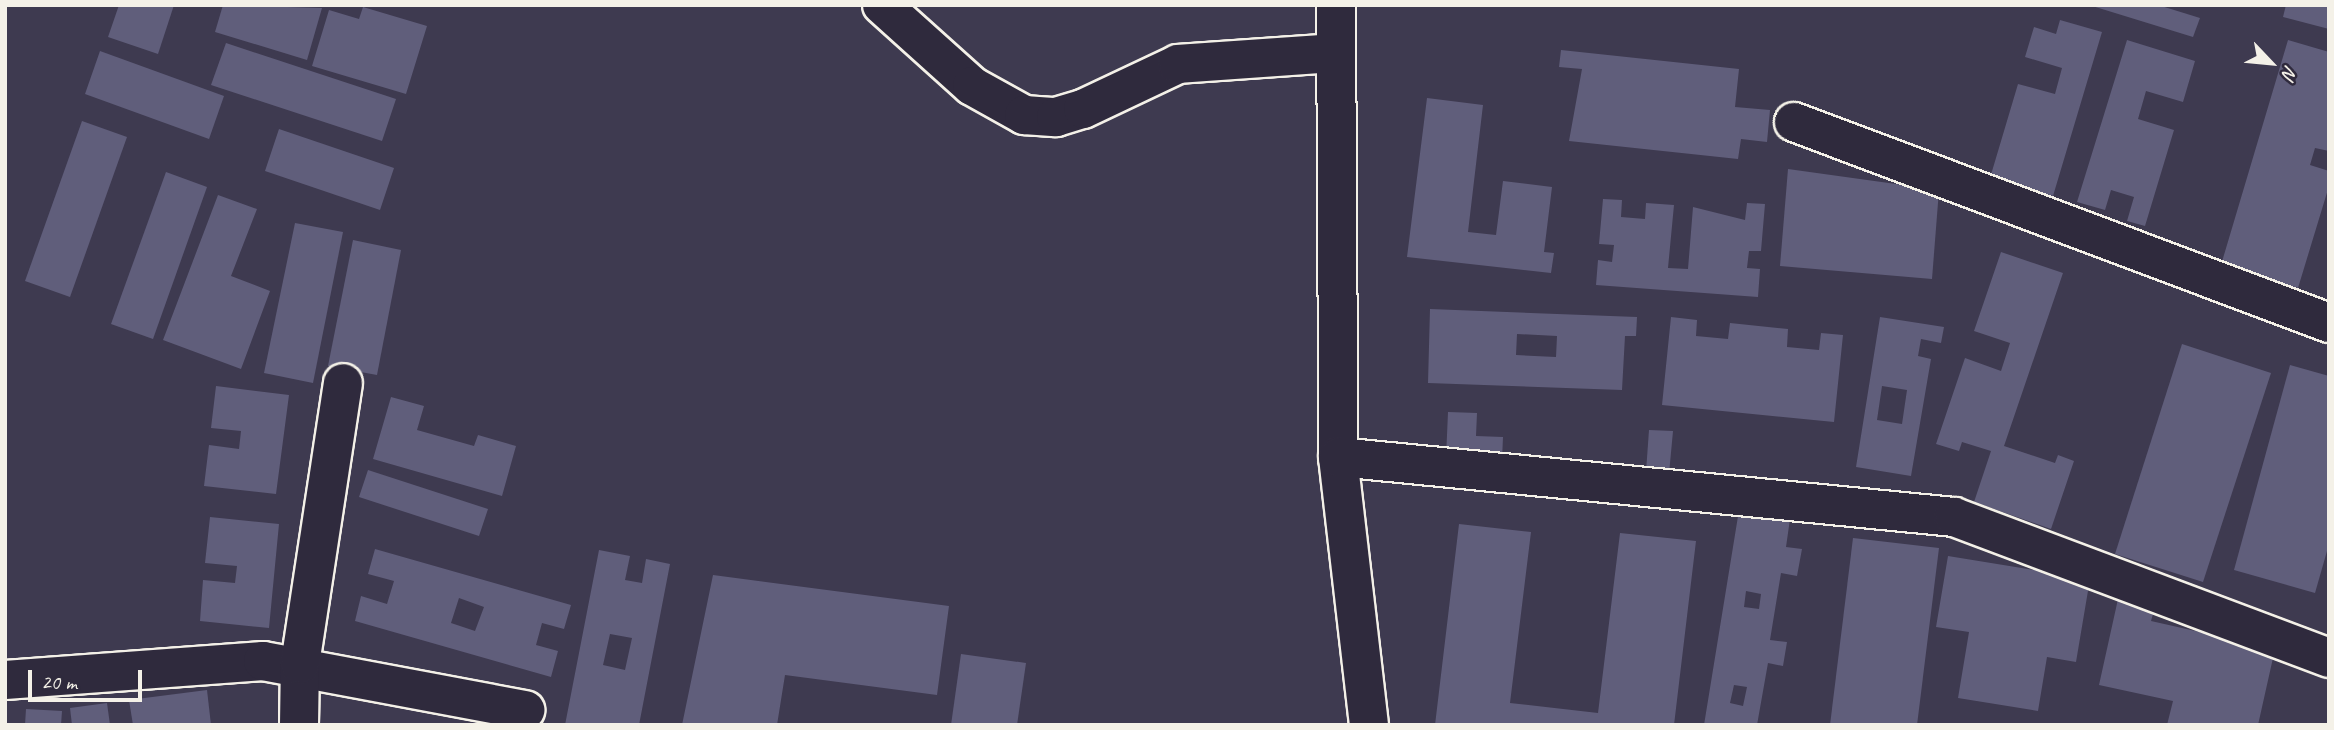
<!DOCTYPE html>
<style>
body{margin:0}
#map{position:relative;width:2334px;height:730px;overflow:hidden;background:#3e3a50;font-family:Caveat,sans-serif}
div>[style]{position:absolute}
[style*='--x']{left:calc(var(--x)*1px);top:calc(var(--y)*1px);width:calc(var(--w)*1px);rotate:calc(var(--a)*1deg)}
.building>*{inset:0;background:#605e7b}
.roads{filter:drop-shadow(2px 0 #f4f1e8) drop-shadow(-2px 0 #f4f1e8) drop-shadow(0 2px #f4f1e8) drop-shadow(0 -2px #f4f1e8)}
.minor>*{height:38px;margin:-19px;padding:0 19px;transform-origin:19px;border-radius:19px;background:#2f2a3d}
span{translate:-50% -50%;white-space:nowrap;text-align:center;line-height:1.15;-webkit-text-stroke:5px #2f2a3d;paint-order:stroke}
.frame{position:absolute;inset:0;border:7px solid #f4f1e8;pointer-events:none}
.north{position:absolute;left:2236px;top:28px;width:70px;height:70px;-webkit-text-stroke:5px #2f2a3d;paint-order:stroke;rotate:116deg;font-size:19px;font-weight:700;line-height:28px;text-align:center;color:#f4f1e8}
.north::after{content:'';display:block;margin:auto;width:24px;height:32px;background:#f4f1e8;clip-path:polygon(50% 0,100% 100%,50% 72%,0 100%)}
.scale{position:absolute;left:28px;top:670px;width:114px;height:32px;box-sizing:border-box;border:4px solid #f4f1e8;border-top:0;padding-left:9px;font-size:21px;line-height:24px;white-space:nowrap;color:#f4f1e8;-webkit-text-stroke:5px #2f2a3d;paint-order:stroke}
</style>
<div id="map">
<div class="building">
<i style="clip-path:polygon(119px 5px,174px 5px,158px 54px,108px 37px)"></i>
<i style="clip-path:polygon(223px 5px,322px 8px,307px 60px,215px 32px)"></i>
<i style="clip-path:polygon(2089px 5px,2158px 5px,2200px 18px,2193px 37px)"></i>
<i style="clip-path:polygon(2286px 5px,2329px 5px,2329px 29px,2283px 17px)"></i>
<i style="clip-path:polygon(363px 7px,427px 26px,406px 94px,312px 66px,329px 10px,359px 19px)"></i>
<i style="clip-path:polygon(2060px 20px,2102px 32px,2053px 196px,1990px 178px,2018px 84px,2055px 94px,2062px 68px,2025px 57px,2034px 27px,2056px 34px)"></i>
<i style="clip-path:polygon(2127px 40px,2195px 61px,2183px 102px,2146px 91px,2138px 119px,2174px 130px,2145px 226px,2127px 221px,2134px 197px,2111px 190px,2105px 210px,2077px 202px)"></i>
<i style="clip-path:polygon(2288px 40px,2329px 52px,2329px 151px,2315px 148px,2310px 165px,2329px 171px,2329px 186px,2298px 288px,2221px 265px)"></i>
<i style="clip-path:polygon(226px 43px,396px 99px,382px 141px,211px 85px)"></i>
<i style="clip-path:polygon(1561px 50px,1739px 69px,1735px 107px,1770px 110px,1767px 142px,1741px 139px,1738px 159px,1569px 141px,1582px 69px,1559px 67px)"></i>
<i style="clip-path:polygon(100px 51px,224px 96px,209px 139px,85px 94px)"></i>
<i style="clip-path:polygon(1427px 98px,1483px 105px,1468px 232px,1496px 235px,1503px 181px,1552px 187px,1544px 252px,1554px 253px,1551px 273px,1407px 257px)"></i>
<i style="clip-path:polygon(82px 121px,127px 137px,70px 297px,25px 281px)"></i>
<i style="clip-path:polygon(279px 129px,394px 168px,380px 210px,265px 171px)"></i>
<i style="clip-path:polygon(1788px 169px,1939px 190px,1932px 279px,1780px 266px)"></i>
<i style="clip-path:polygon(166px 172px,207px 187px,153px 339px,111px 324px)"></i>
<i style="clip-path:polygon(218px 195px,257px 209px,231px 276px,270px 291px,241px 369px,163px 340px)"></i>
<i style="clip-path:polygon(1603px 199px,1622px 200px,1621px 217px,1645px 219px,1646px 203px,1674px 205px,1668px 268px,1688px 269px,1693px 207px,1745px 220px,1747px 203px,1765px 204px,1761px 251px,1749px 251px,1747px 268px,1760px 269px,1758px 297px,1596px 285px,1598px 260px,1612px 262px,1614px 245px,1599px 244px)"></i>
<i style="clip-path:polygon(295px 223px,343px 232px,313px 383px,264px 373px)"></i>
<i style="clip-path:polygon(353px 240px,401px 250px,377px 375px,328px 366px)"></i>
<i style="clip-path:polygon(2001px 252px,2063px 273px,2004px 446px,2055px 463px,2058px 455px,2074px 461px,2051px 529px,1974px 502px,1991px 451px,1962px 442px,1959px 451px,1936px 444px,1965px 358px,2001px 371px,2010px 343px,1974px 331px)"></i>
<i style="clip-path:polygon(evenodd,1430px 309px,1637px 317px,1636px 336px,1625px 336px,1622px 390px,1428px 383px,1430px 309px,1517px 334px,1557px 336px,1556px 357px,1516px 355px,1517px 334px)"></i>
<i style="clip-path:polygon(1671px 317px,1697px 320px,1696px 336px,1728px 339px,1730px 323px,1788px 329px,1787px 347px,1819px 350px,1821px 333px,1843px 335px,1834px 422px,1662px 405px)"></i>
<i style="clip-path:polygon(evenodd,1880px 317px,1944px 327px,1941px 343px,1921px 339px,1918px 356px,1931px 359px,1911px 476px,1856px 467px,1880px 317px,1882px 386px,1907px 390px,1902px 424px,1877px 420px,1882px 386px)"></i>
<i style="clip-path:polygon(2182px 344px,2271px 373px,2203px 582px,2115px 554px)"></i>
<i style="clip-path:polygon(2290px 365px,2329px 376px,2329px 544px,2315px 593px,2234px 570px)"></i>
<i style="clip-path:polygon(216px 386px,289px 395px,276px 494px,204px 486px,209px 445px,239px 449px,241px 431px,211px 428px)"></i>
<i style="clip-path:polygon(391px 397px,424px 406px,417px 430px,474px 446px,478px 435px,516px 446px,502px 496px,373px 459px)"></i>
<i style="clip-path:polygon(1448px 412px,1477px 413px,1476px 436px,1503px 437px,1502px 460px,1446px 458px)"></i>
<i style="clip-path:polygon(1649px 430px,1673px 431px,1669px 474px,1646px 472px)"></i>
<i style="clip-path:polygon(368px 470px,488px 509px,479px 536px,359px 497px)"></i>
<i style="clip-path:polygon(evenodd,1740px 504px,1791px 512px,1786px 547px,1802px 549px,1797px 576px,1781px 573px,1770px 640px,1787px 642px,1783px 666px,1768px 663px,1757px 725px,1704px 725px,1740px 504px,1746px 591px,1761px 594px,1759px 609px,1744px 607px,1746px 591px,1740px 504px,1734px 685px,1747px 687px,1743px 706px,1730px 703px,1734px 685px)"></i>
<i style="clip-path:polygon(210px 517px,279px 524px,269px 628px,200px 621px,203px 580px,235px 583px,237px 566px,205px 563px)"></i>
<i style="clip-path:polygon(1459px 524px,1531px 532px,1510px 703px,1598px 713px,1620px 533px,1696px 541px,1674px 725px,1435px 725px)"></i>
<i style="clip-path:polygon(1853px 538px,1939px 548px,1917px 725px,1830px 725px)"></i>
<i style="clip-path:polygon(evenodd,375px 549px,571px 605px,564px 629px,542px 623px,536px 645px,558px 651px,551px 677px,355px 621px,361px 596px,387px 604px,394px 581px,368px 574px,375px 549px,459px 598px,484px 607px,475px 631px,451px 623px,459px 598px)"></i>
<i style="clip-path:polygon(evenodd,599px 550px,630px 556px,625px 580px,642px 583px,646px 559px,670px 564px,639px 725px,565px 725px,599px 550px,610px 634px,632px 638px,625px 670px,603px 665px,610px 634px)"></i>
<i style="clip-path:polygon(1948px 556px,2090px 579px,2076px 662px,2047px 657px,2038px 711px,1958px 698px,1969px 632px,1936px 627px)"></i>
<i style="clip-path:polygon(713px 575px,949px 606px,937px 695px,785px 675px,777px 725px,682px 725px)"></i>
<i style="clip-path:polygon(2118px 599px,2155px 607px,2151px 621px,2275px 649px,2258px 725px,2167px 725px,2173px 701px,2099px 685px)"></i>
<i style="clip-path:polygon(961px 654px,1026px 663px,1017px 725px,951px 725px)"></i>
<i style="clip-path:polygon(207px 690px,211px 725px,133px 725px,129px 700px)"></i>
<i style="clip-path:polygon(107px 703px,110px 725px,72px 725px,70px 708px)"></i>
<i style="clip-path:polygon(26px 709px,62px 711px,61px 725px,25px 725px)"></i>
</div>
<div class="roads">
<div class="minor">
<i style="--x:882;--y:5;--w:121;--a:42"></i>
<i style="--x:972;--y:86;--w:60;--a:29.1"></i>
<i style="--x:1024;--y:115;--w:32;--a:4"></i>
<i style="--x:1056;--y:117;--w:28;--a:-17"></i>
<i style="--x:1083;--y:109;--w:105;--a:-25.3"></i>
<i style="--x:1178;--y:64;--w:158;--a:-4"></i>
<i style="--x:1336;--y:5;--w:452;--a:89.7"></i>
<i style="--x:1338;--y:457;--w:270;--a:83.4"></i>
<i style="--x:1794;--y:122;--w:572;--a:20.59"></i>
<i style="--x:1338;--y:457;--w:619;--a:5.56"></i>
<i style="--x:1954;--y:517;--w:401;--a:20.6"></i>
<i style="--x:5;--y:680;--w:259;--a:-4.2"></i>
<i style="--x:263;--y:661;--w:267;--a:10.6"></i>
<i style="--x:299;--y:725;--w:61;--a:-89.1"></i>
<i style="--x:300;--y:664;--w:284;--a:-81.3"></i>
</div>
</div>
<div class="frame"></div>
<div class="north">N</div>
<div class="scale">20 m</div>
</div>
